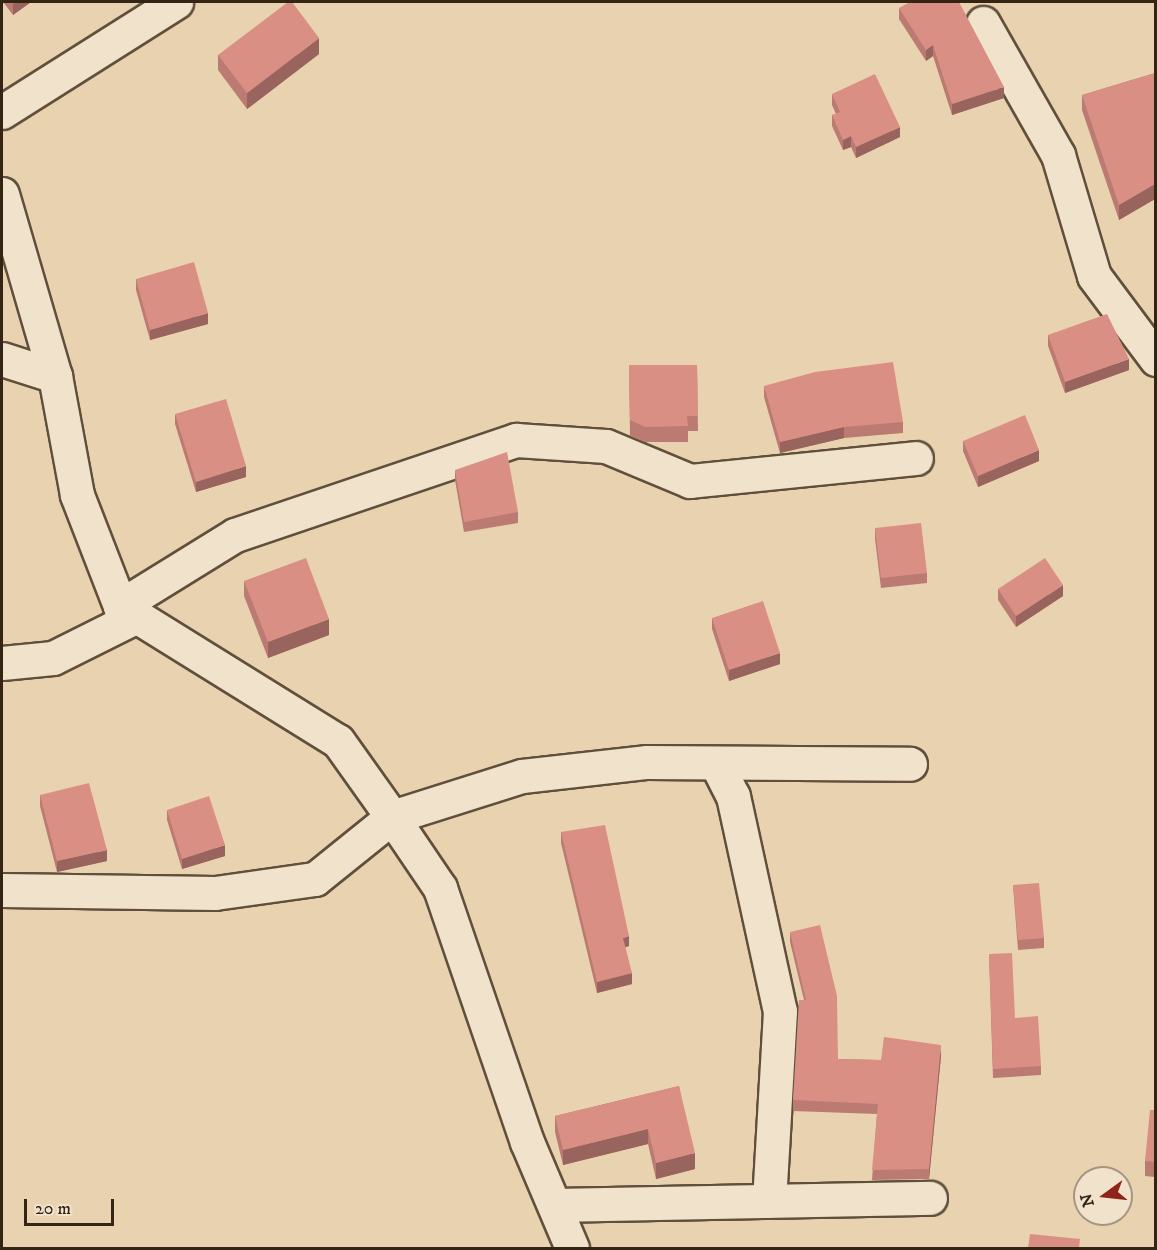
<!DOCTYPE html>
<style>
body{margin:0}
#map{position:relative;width:1157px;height:1250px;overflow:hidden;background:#e9d2b0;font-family:"IM FELL DW Pica",serif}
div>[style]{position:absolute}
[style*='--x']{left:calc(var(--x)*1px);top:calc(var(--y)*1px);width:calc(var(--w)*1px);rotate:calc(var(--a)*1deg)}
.roads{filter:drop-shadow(2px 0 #60503b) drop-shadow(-2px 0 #60503b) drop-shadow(0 2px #60503b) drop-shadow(0 -2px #60503b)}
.minor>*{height:33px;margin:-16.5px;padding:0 16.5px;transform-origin:16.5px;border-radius:16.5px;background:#f1e2cc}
.wall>*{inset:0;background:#bb7b72}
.shaded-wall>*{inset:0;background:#99645d}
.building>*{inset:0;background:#da8f85}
span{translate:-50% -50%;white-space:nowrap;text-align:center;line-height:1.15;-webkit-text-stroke:5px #f1e2cc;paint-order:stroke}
.frame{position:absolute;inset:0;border:3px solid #332414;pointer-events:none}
.north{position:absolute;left:1073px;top:1166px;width:60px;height:60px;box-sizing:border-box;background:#f1e2cc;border:2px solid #a59682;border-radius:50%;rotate:255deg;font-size:16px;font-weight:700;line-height:24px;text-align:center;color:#332414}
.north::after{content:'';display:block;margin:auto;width:21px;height:27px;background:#8f2418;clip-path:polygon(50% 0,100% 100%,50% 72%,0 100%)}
.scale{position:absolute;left:24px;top:1199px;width:90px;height:27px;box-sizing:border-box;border:3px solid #332414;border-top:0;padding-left:8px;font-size:18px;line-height:21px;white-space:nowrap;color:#332414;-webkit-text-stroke:4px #f1e2cc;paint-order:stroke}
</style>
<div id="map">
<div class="roads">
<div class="minor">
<i style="--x:983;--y:23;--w:152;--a:60.4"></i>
<i style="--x:1058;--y:155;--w:126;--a:73.4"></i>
<i style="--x:1094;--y:276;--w:104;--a:53.2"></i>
<i style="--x:2;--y:112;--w:206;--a:-32.3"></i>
<i style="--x:2;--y:194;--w:190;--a:73.8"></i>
<i style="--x:55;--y:376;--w:121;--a:79.5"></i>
<i style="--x:77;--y:495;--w:119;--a:68.8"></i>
<i style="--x:120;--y:606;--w:256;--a:31.8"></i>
<i style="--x:338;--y:741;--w:93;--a:54.6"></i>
<i style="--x:392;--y:817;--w:86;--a:55.9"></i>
<i style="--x:440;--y:888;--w:268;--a:71.1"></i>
<i style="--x:527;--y:1142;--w:115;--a:67"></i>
<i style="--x:2;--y:359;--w:56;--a:17.8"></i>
<i style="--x:120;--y:606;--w:135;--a:-31.7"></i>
<i style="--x:235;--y:535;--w:297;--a:-18.7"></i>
<i style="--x:516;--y:440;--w:90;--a:3.8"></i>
<i style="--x:606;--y:446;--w:91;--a:22.6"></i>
<i style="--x:690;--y:481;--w:227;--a:-5.8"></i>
<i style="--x:2;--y:663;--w:51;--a:-5.6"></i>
<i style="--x:53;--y:658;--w:94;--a:-26.6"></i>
<i style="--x:716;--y:763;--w:37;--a:63"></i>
<i style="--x:733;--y:796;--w:220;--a:77.7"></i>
<i style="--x:780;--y:1011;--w:190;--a:93.3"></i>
<i style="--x:2;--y:890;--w:213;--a:0.8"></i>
<i style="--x:215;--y:893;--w:101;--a:-8"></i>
<i style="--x:315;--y:879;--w:99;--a:-38.8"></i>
<i style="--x:392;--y:817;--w:136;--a:-17.5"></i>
<i style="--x:522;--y:776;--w:126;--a:-6.4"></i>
<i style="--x:647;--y:762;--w:263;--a:0.4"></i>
<i style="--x:557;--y:1205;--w:373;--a:-1.1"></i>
</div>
</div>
<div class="wall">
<i style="clip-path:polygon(3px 2px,31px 2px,13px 15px)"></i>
<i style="clip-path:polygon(899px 8px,1004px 98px,952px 115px,933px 56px,926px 61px,899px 19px)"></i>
<i style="clip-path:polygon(319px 54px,247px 109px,218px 70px,218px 55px)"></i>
<i style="clip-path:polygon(1155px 73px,1155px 199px,1119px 220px,1082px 110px,1082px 95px)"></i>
<i style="clip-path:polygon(832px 94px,900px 137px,856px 158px,851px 147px,843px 150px,832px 126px,832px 115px,836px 114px,832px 105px)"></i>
<i style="clip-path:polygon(136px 279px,208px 324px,150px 340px,136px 290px)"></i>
<i style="clip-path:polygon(1048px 335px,1129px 370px,1065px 393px,1048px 346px)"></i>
<i style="clip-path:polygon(629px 365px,697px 365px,698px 431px,688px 431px,688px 442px,645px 442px,630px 436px)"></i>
<i style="clip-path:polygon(764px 386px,903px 422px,903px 433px,844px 438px,780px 453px,764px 397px)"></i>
<i style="clip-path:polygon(175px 414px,246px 477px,196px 492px,175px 424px)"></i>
<i style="clip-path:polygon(963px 441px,1039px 461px,978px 487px,963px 451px)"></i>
<i style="clip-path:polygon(455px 470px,518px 512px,518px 523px,464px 532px,455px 480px)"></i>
<i style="clip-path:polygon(875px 528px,927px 573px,927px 583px,881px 588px,875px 539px)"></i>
<i style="clip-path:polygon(244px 581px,329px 635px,268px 658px,244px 596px)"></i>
<i style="clip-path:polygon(998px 589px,1063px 596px,1016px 627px,998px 600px)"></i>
<i style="clip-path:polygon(712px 618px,780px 664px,729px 681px,712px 629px)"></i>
<i style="clip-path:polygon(40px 795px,107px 861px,57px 872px,40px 806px)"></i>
<i style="clip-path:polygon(167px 810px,225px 856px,182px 869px,167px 820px)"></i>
<i style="clip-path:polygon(561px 832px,629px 946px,625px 947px,632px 984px,597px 993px,561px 843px)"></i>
<i style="clip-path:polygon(1013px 885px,1044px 938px,1044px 948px,1018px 950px)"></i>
<i style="clip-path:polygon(790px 932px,838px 1059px,881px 1060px,941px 1056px,929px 1179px,872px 1180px,877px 1114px,793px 1111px,793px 1100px,804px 1000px,790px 942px)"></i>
<i style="clip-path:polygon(989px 954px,1015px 1018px,1041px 1066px,1041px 1075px,993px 1078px)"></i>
<i style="clip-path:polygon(679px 1086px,695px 1169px,656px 1179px,648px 1144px,563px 1165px,555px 1132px,555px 1116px)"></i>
<i style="clip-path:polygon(1155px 1110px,1155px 1177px,1145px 1176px,1145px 1161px)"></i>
</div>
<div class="shaded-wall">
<i style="clip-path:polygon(17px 2px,31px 2px,13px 15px,13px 4px)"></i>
<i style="clip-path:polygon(319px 38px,319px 54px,247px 109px,247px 93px)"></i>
<i style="clip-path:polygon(933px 45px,933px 56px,926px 61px,926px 50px)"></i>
<i style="clip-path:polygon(1004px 87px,1004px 98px,952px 115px,952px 104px)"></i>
<i style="clip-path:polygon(900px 127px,900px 137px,856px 158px,856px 147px)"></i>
<i style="clip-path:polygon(851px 136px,851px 147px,843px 150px,843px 140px)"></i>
<i style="clip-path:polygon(1155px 184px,1155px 199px,1119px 220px,1119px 205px)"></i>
<i style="clip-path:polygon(208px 313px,208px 324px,150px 340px,150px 330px)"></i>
<i style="clip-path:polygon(1129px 359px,1129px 370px,1065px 393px,1065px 382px)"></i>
<i style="clip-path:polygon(844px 427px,844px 438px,780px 453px,780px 442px)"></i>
<i style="clip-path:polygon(1039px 450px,1039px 461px,978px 487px,978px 476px)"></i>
<i style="clip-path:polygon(246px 466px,246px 477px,196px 492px,196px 482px)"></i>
<i style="clip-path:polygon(1063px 585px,1063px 596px,1016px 627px,1016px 616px)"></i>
<i style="clip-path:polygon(329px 619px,329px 635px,268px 658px,268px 642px)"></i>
<i style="clip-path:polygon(780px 653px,780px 664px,729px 681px,729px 670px)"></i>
<i style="clip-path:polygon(225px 845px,225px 856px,182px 869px,182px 859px)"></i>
<i style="clip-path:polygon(107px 850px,107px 861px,57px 872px,57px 861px)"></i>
<i style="clip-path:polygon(629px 936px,629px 946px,623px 948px,623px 938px)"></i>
<i style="clip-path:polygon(632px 973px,632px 984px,597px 993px,597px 982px)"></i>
<i style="clip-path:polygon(941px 1045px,941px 1056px,929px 1179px,929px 1169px)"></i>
<i style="clip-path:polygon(648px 1129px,648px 1144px,563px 1165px,563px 1150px)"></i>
<i style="clip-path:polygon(695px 1153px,695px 1169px,656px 1179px,656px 1163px)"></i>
</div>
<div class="building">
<i style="clip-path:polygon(288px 2px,292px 2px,319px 38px,247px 93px,218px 55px)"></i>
<i style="clip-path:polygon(910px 2px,959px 2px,1004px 87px,952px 104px,933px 45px,926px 50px,899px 8px)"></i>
<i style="clip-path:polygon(1155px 73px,1155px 184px,1119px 205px,1082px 95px)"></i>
<i style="clip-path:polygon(875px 74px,900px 127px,856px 147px,851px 136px,843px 140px,832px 115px,840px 112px,832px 94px)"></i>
<i style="clip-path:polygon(194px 262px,208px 313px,150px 330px,136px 279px)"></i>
<i style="clip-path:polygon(1107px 314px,1129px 359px,1065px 382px,1048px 335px)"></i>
<i style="clip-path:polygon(893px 362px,903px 422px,844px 427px,780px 442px,764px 386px,815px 372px)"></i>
<i style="clip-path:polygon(629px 365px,697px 365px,698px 416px,687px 416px,688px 426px,645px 427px,630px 420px)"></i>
<i style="clip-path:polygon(226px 399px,246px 466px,196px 482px,175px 414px)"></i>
<i style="clip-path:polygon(1025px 415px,1039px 450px,978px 476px,963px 441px)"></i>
<i style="clip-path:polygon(507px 452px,518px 512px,464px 522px,455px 470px)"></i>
<i style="clip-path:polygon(921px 523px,927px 573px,881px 578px,875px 528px)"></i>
<i style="clip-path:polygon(306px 558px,329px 619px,268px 642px,244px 581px)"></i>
<i style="clip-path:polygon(1045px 558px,1063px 585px,1016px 616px,998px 589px)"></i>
<i style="clip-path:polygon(763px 601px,780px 653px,729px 670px,712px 618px)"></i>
<i style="clip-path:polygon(89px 783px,107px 850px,57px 861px,40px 795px)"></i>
<i style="clip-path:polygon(209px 796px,225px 845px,182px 859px,167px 810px)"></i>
<i style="clip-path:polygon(605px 825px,629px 936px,623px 938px,632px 973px,597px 982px,561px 832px)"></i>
<i style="clip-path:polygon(1039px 883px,1044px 938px,1018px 940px,1013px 885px)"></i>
<i style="clip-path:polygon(820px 925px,837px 996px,838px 1059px,881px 1060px,884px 1037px,941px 1045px,929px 1169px,872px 1170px,878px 1104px,793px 1100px,799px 1000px,806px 1000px,790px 932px)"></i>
<i style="clip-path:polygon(1012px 953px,1015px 1018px,1038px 1016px,1041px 1066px,993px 1069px,989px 954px)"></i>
<i style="clip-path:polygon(679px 1086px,695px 1153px,656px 1163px,648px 1129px,563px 1150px,555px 1116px)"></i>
<i style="clip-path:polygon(1150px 1110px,1155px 1110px,1155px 1162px,1145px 1161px)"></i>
<i style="clip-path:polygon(1030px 1234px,1080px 1239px,1079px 1248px,1028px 1248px)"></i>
</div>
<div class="frame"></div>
<div class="north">N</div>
<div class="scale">20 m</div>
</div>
